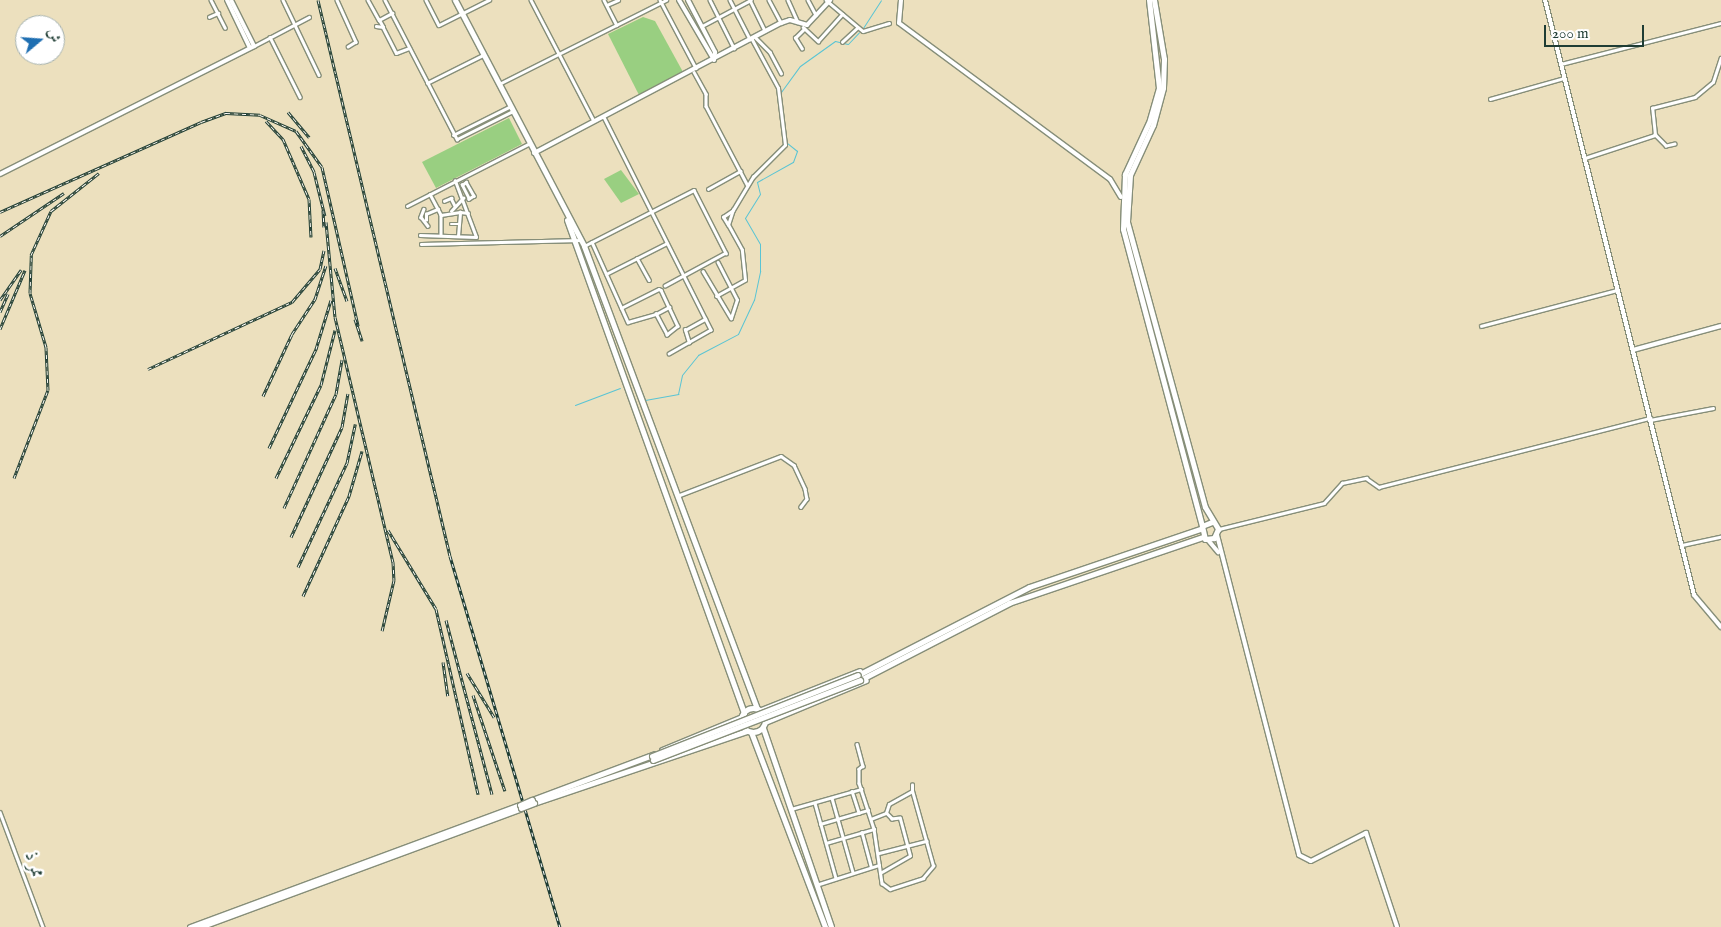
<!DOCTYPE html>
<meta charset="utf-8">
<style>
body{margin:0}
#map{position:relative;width:1721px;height:927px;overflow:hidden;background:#ece0be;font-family:"IM FELL English",Amiri,serif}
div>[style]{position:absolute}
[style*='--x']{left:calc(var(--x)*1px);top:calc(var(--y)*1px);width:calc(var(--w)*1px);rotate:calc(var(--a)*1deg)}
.green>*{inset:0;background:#99cf81}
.stream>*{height:1px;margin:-0.5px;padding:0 0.5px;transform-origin:0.5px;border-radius:0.5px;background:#59c4d4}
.roads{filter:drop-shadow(1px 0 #868e79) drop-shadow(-1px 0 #868e79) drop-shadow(0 1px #868e79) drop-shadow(0 -1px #868e79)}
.street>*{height:2.5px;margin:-1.25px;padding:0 1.25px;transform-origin:1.25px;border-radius:1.25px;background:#fff}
.secondary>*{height:4px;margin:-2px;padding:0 2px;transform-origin:2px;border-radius:2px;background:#fff}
.highway>*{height:5px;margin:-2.5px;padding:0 2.5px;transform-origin:2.5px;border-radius:2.5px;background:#fff}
.highway>.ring{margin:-2.5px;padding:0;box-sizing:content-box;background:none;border:5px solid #fff;border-radius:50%}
.rail>*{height:3px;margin-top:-1.5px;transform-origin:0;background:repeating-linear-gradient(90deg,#fff 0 4px,#1f3d34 0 8px);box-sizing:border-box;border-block:1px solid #1f3d34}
.bridges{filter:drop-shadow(1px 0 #868e79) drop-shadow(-1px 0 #868e79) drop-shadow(0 1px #868e79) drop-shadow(0 -1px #868e79)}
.highway-bridge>*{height:5px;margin:-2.5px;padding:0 2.5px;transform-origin:2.5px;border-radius:2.5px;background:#fff}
span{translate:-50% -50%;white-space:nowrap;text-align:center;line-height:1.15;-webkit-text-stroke:5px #fff;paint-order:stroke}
.street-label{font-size:18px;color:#1f3d34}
.north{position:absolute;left:15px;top:15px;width:50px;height:50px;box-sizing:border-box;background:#fff;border:1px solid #a5b1ae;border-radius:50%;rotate:72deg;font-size:14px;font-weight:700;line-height:20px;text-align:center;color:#1f3d34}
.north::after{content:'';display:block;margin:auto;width:18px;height:22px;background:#1f6fb2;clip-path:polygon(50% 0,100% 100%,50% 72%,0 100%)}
.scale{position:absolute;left:1544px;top:25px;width:100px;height:22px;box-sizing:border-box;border:2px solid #1f3d34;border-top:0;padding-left:6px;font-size:15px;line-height:18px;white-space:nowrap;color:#1f3d34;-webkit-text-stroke:4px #fff;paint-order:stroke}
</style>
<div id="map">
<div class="green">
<i style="clip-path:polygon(643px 17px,655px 21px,683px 72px,639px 95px,608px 34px)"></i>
<i style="clip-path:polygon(509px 118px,522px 144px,436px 188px,422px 162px)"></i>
<i style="clip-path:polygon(621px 170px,639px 194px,621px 203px,604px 179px)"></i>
</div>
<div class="stream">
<i style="--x:863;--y:28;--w:33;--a:-57"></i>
<i style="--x:781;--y:101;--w:9;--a:-90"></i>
<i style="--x:781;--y:92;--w:32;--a:-54"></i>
<i style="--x:800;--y:66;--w:43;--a:-35.5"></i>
<i style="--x:835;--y:41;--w:13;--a:13"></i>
<i style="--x:848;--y:44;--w:16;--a:-47"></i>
<i style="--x:780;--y:112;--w:23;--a:83"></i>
<i style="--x:640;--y:388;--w:13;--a:67"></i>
<i style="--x:645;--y:400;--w:34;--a:-10"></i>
<i style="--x:678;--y:394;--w:19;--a:-78"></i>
<i style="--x:682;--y:375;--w:26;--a:-51"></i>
<i style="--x:698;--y:355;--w:45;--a:-27.7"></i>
<i style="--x:738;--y:334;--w:38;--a:-65"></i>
<i style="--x:754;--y:300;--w:30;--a:-78"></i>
<i style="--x:760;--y:271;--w:27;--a:-90"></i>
<i style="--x:760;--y:244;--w:30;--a:-120"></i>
<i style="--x:745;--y:218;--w:28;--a:-58"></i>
<i style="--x:760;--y:194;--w:12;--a:-104"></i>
<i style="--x:757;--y:182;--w:41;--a:-29.1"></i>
<i style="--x:793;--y:162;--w:12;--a:-70"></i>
<i style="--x:797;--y:151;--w:13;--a:-141"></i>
<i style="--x:575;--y:405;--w:48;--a:-20.7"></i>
</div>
<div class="roads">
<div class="street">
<i style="--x:211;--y:0;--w:31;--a:63"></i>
<i style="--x:283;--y:0;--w:83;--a:64.4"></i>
<i style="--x:337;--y:0;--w:46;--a:65.7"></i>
<i style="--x:356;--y:42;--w:9;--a:148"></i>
<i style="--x:368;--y:0;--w:23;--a:61"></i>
<i style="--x:385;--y:0;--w:157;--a:62.6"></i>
<i style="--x:457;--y:139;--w:60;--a:-26.6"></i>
<i style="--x:426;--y:0;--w:28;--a:63"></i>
<i style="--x:439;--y:25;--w:56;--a:-26.6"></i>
<i style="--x:531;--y:0;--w:136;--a:62.5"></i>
<i style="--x:604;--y:0;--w:28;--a:63"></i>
<i style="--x:660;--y:0;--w:77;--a:62.1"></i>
<i style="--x:710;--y:0;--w:54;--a:63.4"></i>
<i style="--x:730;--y:0;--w:44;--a:62.9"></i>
<i style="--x:750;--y:0;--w:34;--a:64"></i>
<i style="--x:769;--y:0;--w:26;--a:62"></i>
<i style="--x:788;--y:0;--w:24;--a:66"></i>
<i style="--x:808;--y:0;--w:17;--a:62"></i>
<i style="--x:826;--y:0;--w:48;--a:40"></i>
<i style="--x:863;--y:31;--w:27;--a:-17"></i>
<i style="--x:607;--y:5;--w:12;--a:-24"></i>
<i style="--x:209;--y:17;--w:10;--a:-24"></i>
<i style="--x:376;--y:26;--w:7;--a:8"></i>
<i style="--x:383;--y:27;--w:29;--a:63"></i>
<i style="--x:396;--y:53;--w:14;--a:-21"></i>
<i style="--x:702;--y:26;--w:55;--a:-28"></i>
<i style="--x:383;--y:27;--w:8;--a:-120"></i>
<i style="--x:379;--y:20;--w:15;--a:-28"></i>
<i style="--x:803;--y:27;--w:21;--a:43"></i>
<i style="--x:818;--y:41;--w:36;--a:-48"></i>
<i style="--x:270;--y:37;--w:67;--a:63.4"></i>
<i style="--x:756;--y:38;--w:20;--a:45"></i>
<i style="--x:770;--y:52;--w:24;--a:62"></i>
<i style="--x:842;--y:42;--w:21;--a:-43"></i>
<i style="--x:254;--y:46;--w:62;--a:-27.8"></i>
<i style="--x:802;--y:49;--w:13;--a:-122"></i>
<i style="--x:795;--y:38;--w:13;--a:-45"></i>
<i style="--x:1561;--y:64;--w:165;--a:-14.4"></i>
<i style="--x:694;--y:72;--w:25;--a:61"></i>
<i style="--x:706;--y:94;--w:12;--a:90"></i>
<i style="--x:706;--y:106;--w:88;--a:62.3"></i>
<i style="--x:427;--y:83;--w:63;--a:-26.6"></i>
<i style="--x:499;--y:84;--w:187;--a:-26.7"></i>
<i style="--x:1490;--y:99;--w:77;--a:-15.8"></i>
<i style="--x:604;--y:117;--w:238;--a:63.3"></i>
<i style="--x:711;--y:330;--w:48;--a:150.3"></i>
<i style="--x:453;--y:135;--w:63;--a:-26.6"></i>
<i style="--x:1675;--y:144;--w:9;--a:167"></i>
<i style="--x:1666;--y:146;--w:16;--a:-135"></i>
<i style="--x:1655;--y:135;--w:27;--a:-96"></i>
<i style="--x:1652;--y:108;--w:44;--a:-14.3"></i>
<i style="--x:1695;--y:97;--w:23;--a:-40"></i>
<i style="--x:1713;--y:82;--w:25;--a:-72"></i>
<i style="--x:1585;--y:158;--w:74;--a:-18.2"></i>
<i style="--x:466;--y:182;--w:16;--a:60"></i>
<i style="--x:474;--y:196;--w:6;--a:149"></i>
<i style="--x:469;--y:199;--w:16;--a:-117"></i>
<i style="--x:462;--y:185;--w:5;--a:-37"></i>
<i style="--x:708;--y:189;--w:37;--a:-29"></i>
<i style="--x:430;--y:194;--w:24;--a:62"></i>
<i style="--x:441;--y:215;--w:20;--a:90"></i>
<i style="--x:444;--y:201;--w:8;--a:-23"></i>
<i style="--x:451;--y:198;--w:9;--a:63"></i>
<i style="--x:407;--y:206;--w:136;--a:-27.1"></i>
<i style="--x:424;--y:209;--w:9;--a:111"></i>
<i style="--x:421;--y:217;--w:11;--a:52"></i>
<i style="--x:451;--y:211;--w:18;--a:-47"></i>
<i style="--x:441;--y:215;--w:19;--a:-9"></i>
<i style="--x:426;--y:220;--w:6;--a:-90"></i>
<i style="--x:426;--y:214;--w:13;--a:-23"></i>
<i style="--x:451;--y:224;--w:8;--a:0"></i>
<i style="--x:728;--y:225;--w:9;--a:-122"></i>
<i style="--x:723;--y:217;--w:11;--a:-34"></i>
<i style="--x:420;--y:235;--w:56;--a:2"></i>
<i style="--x:476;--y:237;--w:60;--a:-110.6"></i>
<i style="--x:458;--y:236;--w:24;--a:-85"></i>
<i style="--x:460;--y:212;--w:8;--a:7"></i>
<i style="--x:592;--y:242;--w:88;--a:65.8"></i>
<i style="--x:628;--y:322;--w:29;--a:-16"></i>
<i style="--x:421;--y:244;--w:160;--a:-1.4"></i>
<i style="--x:584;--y:246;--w:123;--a:-27"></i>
<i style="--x:694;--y:190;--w:71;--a:63.1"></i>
<i style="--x:726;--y:253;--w:69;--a:151.6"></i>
<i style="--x:637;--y:258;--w:25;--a:61"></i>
<i style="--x:703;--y:271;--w:55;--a:59.2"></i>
<i style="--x:731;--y:318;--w:19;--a:-72"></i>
<i style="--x:737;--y:300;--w:42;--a:-117.2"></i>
<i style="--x:606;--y:274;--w:68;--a:-26.9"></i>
<i style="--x:716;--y:296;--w:33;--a:-29"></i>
<i style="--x:745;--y:280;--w:30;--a:-96"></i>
<i style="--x:742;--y:250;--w:29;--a:-119"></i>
<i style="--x:728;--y:225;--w:16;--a:-72"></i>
<i style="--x:733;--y:210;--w:39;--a:-59"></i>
<i style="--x:753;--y:177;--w:45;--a:-45"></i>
<i style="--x:785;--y:145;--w:57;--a:-97"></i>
<i style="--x:778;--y:88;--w:55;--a:-118.4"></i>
<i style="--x:621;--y:308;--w:42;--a:-26.6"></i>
<i style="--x:659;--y:289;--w:2;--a:27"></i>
<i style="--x:661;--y:290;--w:19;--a:65"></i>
<i style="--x:669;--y:307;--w:21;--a:65"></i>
<i style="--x:678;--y:326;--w:14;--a:141"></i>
<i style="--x:667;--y:335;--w:24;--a:-118"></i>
<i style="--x:656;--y:314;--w:15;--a:-28"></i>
<i style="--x:1481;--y:326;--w:141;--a:-14.8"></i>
<i style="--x:689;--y:343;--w:14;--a:-107"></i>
<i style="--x:685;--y:330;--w:23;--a:-29"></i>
<i style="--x:1650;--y:420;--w:64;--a:-10.8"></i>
<i style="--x:677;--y:496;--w:111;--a:-21"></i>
<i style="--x:781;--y:456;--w:16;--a:35"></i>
<i style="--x:794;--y:465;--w:26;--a:65"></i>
<i style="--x:805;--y:489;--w:10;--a:79"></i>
<i style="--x:807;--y:499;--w:10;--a:127"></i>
<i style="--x:1219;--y:529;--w:108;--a:-13.9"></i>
<i style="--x:1324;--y:503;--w:27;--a:-48"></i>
<i style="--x:1342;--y:483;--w:25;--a:-12"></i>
<i style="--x:1366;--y:478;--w:16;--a:35"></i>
<i style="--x:1379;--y:487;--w:280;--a:-14.3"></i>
<i style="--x:1682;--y:545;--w:40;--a:-12"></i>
<i style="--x:857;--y:744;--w:23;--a:75"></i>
<i style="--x:863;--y:766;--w:5;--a:143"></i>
<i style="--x:859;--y:769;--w:14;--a:90"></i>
<i style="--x:859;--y:783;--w:48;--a:71.9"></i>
<i style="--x:874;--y:829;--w:55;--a:81.6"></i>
<i style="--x:882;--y:883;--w:10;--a:37"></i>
<i style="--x:890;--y:889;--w:35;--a:-18"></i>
<i style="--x:923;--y:878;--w:16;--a:-50"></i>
<i style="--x:933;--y:866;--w:78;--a:-105.6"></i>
<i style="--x:852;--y:791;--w:23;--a:72"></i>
<i style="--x:832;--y:798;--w:77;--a:74.2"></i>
<i style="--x:815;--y:803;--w:78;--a:74.4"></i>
<i style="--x:791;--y:809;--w:73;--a:-15.9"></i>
<i style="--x:0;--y:812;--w:123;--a:69.5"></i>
<i style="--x:871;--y:819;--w:16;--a:-22"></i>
<i style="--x:886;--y:813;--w:9;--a:-72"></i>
<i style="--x:889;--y:804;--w:26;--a:-29"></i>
<i style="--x:912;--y:791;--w:6;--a:-90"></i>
<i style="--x:820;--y:824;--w:50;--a:-16.3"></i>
<i style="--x:862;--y:832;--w:35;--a:75"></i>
<i style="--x:826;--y:843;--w:50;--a:-16.3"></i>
<i style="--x:879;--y:853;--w:49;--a:-14.3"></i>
<i style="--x:880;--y:873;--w:34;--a:-30"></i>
<i style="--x:910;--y:856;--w:39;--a:-105"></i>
<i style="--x:900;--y:818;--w:8;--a:173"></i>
<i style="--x:892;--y:819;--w:8;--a:-135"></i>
<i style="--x:816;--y:885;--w:66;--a:-17.6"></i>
</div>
<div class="secondary">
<i style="--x:227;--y:0;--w:53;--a:64.4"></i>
<i style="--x:679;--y:0;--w:69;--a:59.7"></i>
<i style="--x:688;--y:0;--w:59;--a:62.6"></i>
<i style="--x:715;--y:52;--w:8;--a:97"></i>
<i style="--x:901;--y:0;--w:23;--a:95"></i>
<i style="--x:899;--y:23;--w:262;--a:36.5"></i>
<i style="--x:1110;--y:179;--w:21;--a:59"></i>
<i style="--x:1545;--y:0;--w:613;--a:75.94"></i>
<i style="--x:1694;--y:595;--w:42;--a:49.8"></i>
<i style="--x:534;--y:153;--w:279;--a:-27.8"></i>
<i style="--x:781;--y:23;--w:9;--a:-18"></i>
<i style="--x:790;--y:20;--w:18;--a:16"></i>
<i style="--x:807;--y:25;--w:34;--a:-47"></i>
<i style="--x:0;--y:174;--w:284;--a:-26.7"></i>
<i style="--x:254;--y:46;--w:51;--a:-116.6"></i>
<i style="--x:1633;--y:350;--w:91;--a:-15.3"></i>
<i style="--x:1217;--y:535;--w:330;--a:75.6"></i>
<i style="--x:1299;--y:855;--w:13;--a:27"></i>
<i style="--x:1311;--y:861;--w:62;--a:-27"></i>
<i style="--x:1366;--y:833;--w:99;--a:71.7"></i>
<i style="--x:1208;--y:540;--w:16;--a:50"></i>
</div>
<div class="highway">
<i style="--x:455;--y:0;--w:278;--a:62.3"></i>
<i style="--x:584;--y:246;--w:494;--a:69.5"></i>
<i style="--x:1149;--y:0;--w:89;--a:83.5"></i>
<i style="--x:1159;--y:88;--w:33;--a:106"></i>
<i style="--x:1150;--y:120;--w:60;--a:114.8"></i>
<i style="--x:1125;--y:174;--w:55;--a:92.1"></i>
<i style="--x:1123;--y:229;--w:307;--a:75.1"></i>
<i style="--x:1154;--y:0;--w:60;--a:80.4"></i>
<i style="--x:1164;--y:59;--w:29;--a:92"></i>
<i style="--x:1163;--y:88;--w:38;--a:105"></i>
<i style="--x:1153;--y:125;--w:55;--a:114.7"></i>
<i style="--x:1130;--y:175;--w:47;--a:93.7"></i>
<i style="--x:1127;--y:222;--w:295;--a:74.7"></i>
<i style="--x:1205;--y:507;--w:26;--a:59"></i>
<i style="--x:1218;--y:529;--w:10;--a:114"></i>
<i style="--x:1214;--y:538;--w:9;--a:174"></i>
<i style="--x:1205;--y:539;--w:13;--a:-103"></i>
<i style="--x:1202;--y:526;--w:11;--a:-22"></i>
<i style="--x:567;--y:220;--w:524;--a:70.25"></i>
<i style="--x:858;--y:675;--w:192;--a:-27.2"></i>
<i style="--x:1029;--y:587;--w:181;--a:-18.7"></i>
<i style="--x:860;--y:680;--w:168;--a:-27.3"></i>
<i style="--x:1009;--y:603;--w:205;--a:-18.8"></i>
<i class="ring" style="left:741px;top:708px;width:19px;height:19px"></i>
<i style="--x:761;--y:710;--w:106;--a:-21.5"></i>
<i style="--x:765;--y:722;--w:109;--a:-22.6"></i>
<i style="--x:763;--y:728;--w:210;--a:71.1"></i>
<i style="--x:751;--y:732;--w:209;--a:69.2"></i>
<i style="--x:662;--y:750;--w:87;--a:-22.4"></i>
<i style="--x:532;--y:800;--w:131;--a:-20.5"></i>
<i style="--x:534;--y:803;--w:225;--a:-18.7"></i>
<i style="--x:190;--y:927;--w:352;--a:-20.3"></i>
<i style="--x:200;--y:927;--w:342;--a:-20.3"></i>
</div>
</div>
<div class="rail">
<i style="--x:318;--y:0;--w:571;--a:76.64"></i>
<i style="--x:450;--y:556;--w:387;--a:73.5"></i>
<i style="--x:288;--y:112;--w:33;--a:50"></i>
<i style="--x:266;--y:121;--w:25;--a:47"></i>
<i style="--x:283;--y:139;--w:65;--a:66.6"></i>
<i style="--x:309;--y:199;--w:38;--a:87"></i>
<i style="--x:301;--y:146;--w:29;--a:63"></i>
<i style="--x:314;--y:172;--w:45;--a:76"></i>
<i style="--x:323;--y:210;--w:17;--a:87"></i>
<i style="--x:0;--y:212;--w:220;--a:-24.1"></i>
<i style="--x:201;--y:122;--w:27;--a:-20"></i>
<i style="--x:226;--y:113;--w:34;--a:3"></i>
<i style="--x:260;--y:115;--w:39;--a:24"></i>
<i style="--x:296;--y:131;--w:44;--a:54.2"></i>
<i style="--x:322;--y:167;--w:163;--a:77.2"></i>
<i style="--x:326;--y:222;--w:95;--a:84.6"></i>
<i style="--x:335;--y:317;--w:252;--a:76.7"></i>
<i style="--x:393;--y:562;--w:18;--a:87"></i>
<i style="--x:394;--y:580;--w:52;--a:103.2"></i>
<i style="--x:0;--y:236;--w:77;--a:-33.9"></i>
<i style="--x:335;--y:268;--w:35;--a:70"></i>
<i style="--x:0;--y:300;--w:37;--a:-55"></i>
<i style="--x:0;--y:312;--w:20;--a:-66"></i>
<i style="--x:355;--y:319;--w:23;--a:72"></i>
<i style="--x:0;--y:329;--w:64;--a:-67"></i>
<i style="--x:148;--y:369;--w:159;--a:-25"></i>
<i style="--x:292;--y:302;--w:43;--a:-49.7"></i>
<i style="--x:320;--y:269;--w:19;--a:-78"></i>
<i style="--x:263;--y:396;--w:68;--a:-64.9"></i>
<i style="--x:292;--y:334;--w:42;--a:-56.7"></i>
<i style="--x:315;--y:299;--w:35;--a:-72"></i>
<i style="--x:269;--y:448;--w:110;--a:-64.6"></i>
<i style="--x:316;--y:349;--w:51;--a:-73"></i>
<i style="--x:14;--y:478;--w:94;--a:-68.9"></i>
<i style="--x:48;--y:390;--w:43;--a:-92.7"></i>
<i style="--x:46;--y:347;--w:56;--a:-106.5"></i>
<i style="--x:30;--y:293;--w:38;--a:-88"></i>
<i style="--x:31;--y:255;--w:48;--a:-65.6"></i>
<i style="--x:51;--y:211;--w:61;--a:-38.4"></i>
<i style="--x:276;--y:478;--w:103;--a:-64.2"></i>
<i style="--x:321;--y:385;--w:57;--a:-75.7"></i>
<i style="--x:284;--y:508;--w:125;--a:-65.5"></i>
<i style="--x:336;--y:394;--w:35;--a:-80"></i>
<i style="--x:388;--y:530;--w:92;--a:58.7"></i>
<i style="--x:436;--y:609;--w:190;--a:77.2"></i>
<i style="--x:291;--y:537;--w:121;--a:-65.1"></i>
<i style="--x:342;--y:427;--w:34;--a:-80"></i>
<i style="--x:298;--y:567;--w:115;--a:-64.8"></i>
<i style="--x:347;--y:463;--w:40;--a:-78"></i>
<i style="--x:303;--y:596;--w:110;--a:-65.3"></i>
<i style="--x:349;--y:496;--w:47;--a:-73.9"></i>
<i style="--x:446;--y:620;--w:180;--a:75.2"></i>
<i style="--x:443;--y:662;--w:34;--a:82"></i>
<i style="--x:467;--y:673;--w:52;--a:58.5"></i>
<i style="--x:473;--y:695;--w:101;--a:71.6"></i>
</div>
<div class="bridges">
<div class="highway-bridge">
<i style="--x:652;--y:756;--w:221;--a:-21.5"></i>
<i style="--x:653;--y:760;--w:222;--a:-21.1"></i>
<i style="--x:520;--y:805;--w:13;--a:-23"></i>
<i style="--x:521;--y:808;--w:14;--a:-21"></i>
</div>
</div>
<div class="street-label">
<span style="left:33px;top:865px;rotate:70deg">ممر ذ</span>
</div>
<div class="north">ش</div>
<div class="scale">200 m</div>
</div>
